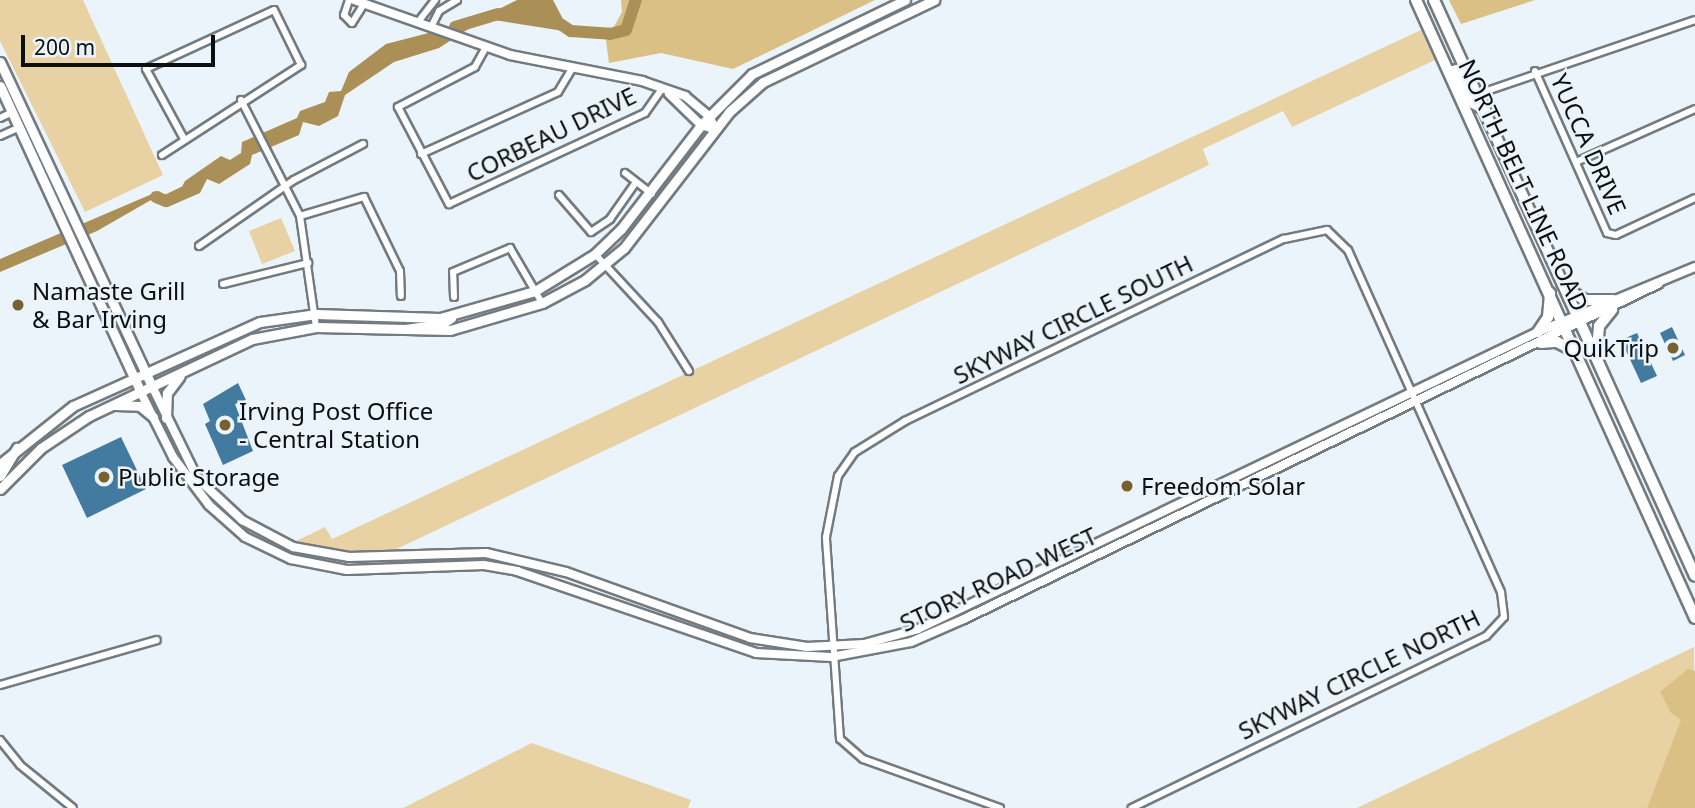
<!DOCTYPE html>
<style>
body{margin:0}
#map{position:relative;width:1695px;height:808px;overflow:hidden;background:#ebf4fa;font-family:"Noto Sans",sans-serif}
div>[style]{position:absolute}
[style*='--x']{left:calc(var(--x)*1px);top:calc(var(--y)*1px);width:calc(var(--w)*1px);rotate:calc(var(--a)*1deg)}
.green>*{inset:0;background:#e8d2a4}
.forest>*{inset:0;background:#dbc085}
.water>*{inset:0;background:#aa9056}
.river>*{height:12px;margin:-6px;padding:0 6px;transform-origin:6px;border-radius:6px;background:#aa9056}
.building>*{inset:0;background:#427b9f}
.roads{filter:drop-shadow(2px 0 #737b80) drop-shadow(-2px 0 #737b80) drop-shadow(0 2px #737b80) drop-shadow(0 -2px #737b80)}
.minor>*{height:6px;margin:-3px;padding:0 3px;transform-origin:3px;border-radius:3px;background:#fff}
.tertiary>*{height:8px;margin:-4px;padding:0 4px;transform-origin:4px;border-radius:4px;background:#fff}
.secondary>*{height:9px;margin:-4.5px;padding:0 4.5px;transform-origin:4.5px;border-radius:4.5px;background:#fff}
.primary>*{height:10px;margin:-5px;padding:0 5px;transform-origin:5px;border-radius:5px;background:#fff}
.dots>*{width:19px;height:19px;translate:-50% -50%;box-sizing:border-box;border:4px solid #ebf4fa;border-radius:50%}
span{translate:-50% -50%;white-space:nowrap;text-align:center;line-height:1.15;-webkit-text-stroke:5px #ebf4fa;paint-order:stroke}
.street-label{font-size:24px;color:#0c0f11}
.poi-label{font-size:24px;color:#0c0f11}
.left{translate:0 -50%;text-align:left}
.right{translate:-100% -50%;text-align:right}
.scale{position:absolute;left:21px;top:35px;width:194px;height:32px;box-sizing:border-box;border:4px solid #0c0f11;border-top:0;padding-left:9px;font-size:21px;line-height:24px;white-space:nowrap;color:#0c0f11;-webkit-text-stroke:5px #ebf4fa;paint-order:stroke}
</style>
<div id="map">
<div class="green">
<i style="clip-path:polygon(0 0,83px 0,163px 175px,85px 212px,0 41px)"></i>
<i style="clip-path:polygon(1421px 30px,1435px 60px,1292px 127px,1283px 111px,1203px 149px,1209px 165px,388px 553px,352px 555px,294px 542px,325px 527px,332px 539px)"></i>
<i style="clip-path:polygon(281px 218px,295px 251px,262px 264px,249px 231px)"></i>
<i style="clip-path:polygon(1694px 647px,1695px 808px,1357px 808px)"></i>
<i style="clip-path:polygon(532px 743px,691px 800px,688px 808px,403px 808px)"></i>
</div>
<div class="forest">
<i style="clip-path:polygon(621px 0,875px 0,733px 69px,661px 53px,609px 63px,606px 41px,622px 12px)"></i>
<i style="clip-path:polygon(1449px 0,1535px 0,1461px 24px)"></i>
<i style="clip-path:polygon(1688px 669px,1695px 671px,1695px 808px,1647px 808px,1681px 720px,1671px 713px,1660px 692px)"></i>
</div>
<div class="water">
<i style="clip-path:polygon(517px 0,553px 0,564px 21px,556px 28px,589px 28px,589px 35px,494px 20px,470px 28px,439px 48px,394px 62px,345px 95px,338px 116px,319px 126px,303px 122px,299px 135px,252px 155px,250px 164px,219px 184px,207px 179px,200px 193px,170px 206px,151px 200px,97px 231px,0 272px,0 259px,159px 191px,174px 202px,185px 181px,221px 156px,230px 160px,241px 153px,242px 142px,297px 118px,300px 111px,325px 102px,329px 92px,341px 91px,349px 72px,386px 44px,475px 21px)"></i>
</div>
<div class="river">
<i style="--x:547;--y:15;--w:29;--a:34"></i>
<i style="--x:571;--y:31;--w:39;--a:4"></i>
<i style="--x:610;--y:34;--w:16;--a:-14"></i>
<i style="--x:626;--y:30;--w:32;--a:-72"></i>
<i style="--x:455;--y:27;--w:45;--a:-16.8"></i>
<i style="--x:156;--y:197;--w:11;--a:22"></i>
<i style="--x:166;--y:201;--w:30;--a:-26"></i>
</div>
<div class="building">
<i style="clip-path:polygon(1672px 327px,1685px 355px,1673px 361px,1660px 333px)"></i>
<i style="clip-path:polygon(1637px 333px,1657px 376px,1641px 383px,1621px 340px)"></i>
<i style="clip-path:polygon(238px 383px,246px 400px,235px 404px,253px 451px,223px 465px,205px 424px,210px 421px,203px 404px)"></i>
<i style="clip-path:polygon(121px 437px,146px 489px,87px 518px,62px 465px)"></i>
</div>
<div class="roads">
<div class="minor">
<i style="--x:349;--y:0;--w:16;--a:108"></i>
<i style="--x:344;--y:15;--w:11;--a:45"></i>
<i style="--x:352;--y:23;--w:22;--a:-58"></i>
<i style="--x:418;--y:22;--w:28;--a:-52"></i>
<i style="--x:431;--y:27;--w:18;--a:-63"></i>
<i style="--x:439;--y:11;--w:21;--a:-31"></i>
<i style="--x:486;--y:47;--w:23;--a:119"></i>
<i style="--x:475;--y:67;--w:87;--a:152.5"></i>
<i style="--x:398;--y:107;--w:110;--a:62.3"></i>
<i style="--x:449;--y:204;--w:216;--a:-24.9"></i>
<i style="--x:645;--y:113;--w:29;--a:-55"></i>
<i style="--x:1535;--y:71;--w:177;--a:66"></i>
<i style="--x:1607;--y:233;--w:9;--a:13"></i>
<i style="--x:1616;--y:235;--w:87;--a:-25.1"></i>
<i style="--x:1478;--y:94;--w:229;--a:-18.8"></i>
<i style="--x:241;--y:100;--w:130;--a:63"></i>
<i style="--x:300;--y:216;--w:112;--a:81.8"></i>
<i style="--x:0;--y:118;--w:14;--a:-25"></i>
<i style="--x:0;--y:136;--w:22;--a:-24"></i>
<i style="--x:421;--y:154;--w:150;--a:-24.3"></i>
<i style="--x:558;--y:92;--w:29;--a:-59"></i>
<i style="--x:162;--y:155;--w:166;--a:-32.9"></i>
<i style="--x:301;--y:65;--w:61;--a:-116.1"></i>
<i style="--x:274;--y:10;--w:141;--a:155.3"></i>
<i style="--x:146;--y:69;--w:80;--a:61.5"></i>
<i style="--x:1576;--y:162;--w:130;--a:-24"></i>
<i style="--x:625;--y:173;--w:34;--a:38"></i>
<i style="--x:559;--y:195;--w:49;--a:49.1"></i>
<i style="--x:591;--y:232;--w:23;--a:-34"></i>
<i style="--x:610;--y:219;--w:45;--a:-54.9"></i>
<i style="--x:300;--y:216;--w:67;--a:-16.5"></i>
<i style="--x:364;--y:197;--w:82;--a:64.1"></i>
<i style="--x:400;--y:271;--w:25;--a:88"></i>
<i style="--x:199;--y:246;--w:116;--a:-34.8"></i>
<i style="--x:294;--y:180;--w:78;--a:-27.6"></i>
<i style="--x:595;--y:254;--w:93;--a:47.2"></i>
<i style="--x:658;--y:322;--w:58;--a:57.7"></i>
<i style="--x:223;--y:284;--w:88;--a:-13.9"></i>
<i style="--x:454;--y:297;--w:25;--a:-92"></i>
<i style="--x:453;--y:272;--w:62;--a:-22.8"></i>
<i style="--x:510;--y:248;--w:64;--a:59.8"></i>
<i style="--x:0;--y:685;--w:163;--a:-16"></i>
<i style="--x:0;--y:740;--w:32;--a:51"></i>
<i style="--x:20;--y:765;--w:68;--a:39.1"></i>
<i style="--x:1000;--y:808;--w:145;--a:-160.3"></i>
<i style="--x:863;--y:759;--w:30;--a:-139"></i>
<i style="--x:840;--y:739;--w:202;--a:-94"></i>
<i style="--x:826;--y:537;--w:62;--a:-78.9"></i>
<i style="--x:838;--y:476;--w:29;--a:-55"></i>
<i style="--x:855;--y:452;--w:59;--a:-31.8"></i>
<i style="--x:905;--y:421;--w:420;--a:-25.7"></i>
<i style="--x:1284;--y:239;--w:44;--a:-11.8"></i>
<i style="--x:1327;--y:230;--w:29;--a:44"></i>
<i style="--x:1348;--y:250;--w:375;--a:65.9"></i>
<i style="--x:1501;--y:592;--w:25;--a:83"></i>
<i style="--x:1504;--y:617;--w:26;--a:133"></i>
<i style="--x:1486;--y:636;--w:394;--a:154.1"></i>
</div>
<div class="tertiary">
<i style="--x:354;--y:0;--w:165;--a:19.4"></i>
<i style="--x:510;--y:55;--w:135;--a:11.1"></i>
<i style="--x:642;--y:81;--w:46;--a:19.2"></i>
<i style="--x:685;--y:96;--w:31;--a:40"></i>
<i style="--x:709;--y:116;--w:16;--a:63"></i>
<i style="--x:669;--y:94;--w:45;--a:44.1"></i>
<i style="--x:701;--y:125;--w:16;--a:18"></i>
<i style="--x:152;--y:386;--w:102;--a:63.9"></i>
<i style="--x:197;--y:478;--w:62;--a:43"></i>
<i style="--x:242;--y:520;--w:58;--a:27.9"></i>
<i style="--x:293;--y:547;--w:57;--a:10.1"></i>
<i style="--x:349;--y:557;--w:137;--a:-1.7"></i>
<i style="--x:486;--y:553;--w:82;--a:13.4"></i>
<i style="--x:566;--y:572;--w:195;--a:19.7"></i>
<i style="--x:750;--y:638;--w:58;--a:9"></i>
<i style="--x:807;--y:647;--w:57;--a:-3"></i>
<i style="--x:864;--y:644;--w:56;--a:-15.5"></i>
<i style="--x:918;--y:629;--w:687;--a:-25.6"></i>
<i style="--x:1538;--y:332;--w:170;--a:-22.5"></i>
<i style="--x:140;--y:391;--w:74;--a:63.4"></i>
<i style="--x:173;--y:457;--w:60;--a:53.1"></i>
<i style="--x:209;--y:505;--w:48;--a:41.6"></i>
<i style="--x:245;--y:537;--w:51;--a:25.6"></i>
<i style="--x:291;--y:559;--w:57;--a:11.1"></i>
<i style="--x:347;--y:570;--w:137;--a:-2.1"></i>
<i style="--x:484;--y:565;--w:34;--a:10"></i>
<i style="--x:517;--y:571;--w:253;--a:18.9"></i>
<i style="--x:756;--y:653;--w:75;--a:3.1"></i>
<i style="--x:831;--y:657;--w:81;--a:-10.6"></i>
<i style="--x:911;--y:642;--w:58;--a:-23.5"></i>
<i style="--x:964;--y:619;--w:771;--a:-25.77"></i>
</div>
<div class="secondary">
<i style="--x:0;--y:62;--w:358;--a:64.9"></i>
<i style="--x:0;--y:86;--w:336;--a:65.3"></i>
<i style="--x:405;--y:329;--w:37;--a:-8"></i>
<i style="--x:442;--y:324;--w:11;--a:-34"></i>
<i style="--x:115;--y:405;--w:25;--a:2"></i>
<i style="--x:140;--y:406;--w:17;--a:40"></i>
<i style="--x:166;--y:418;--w:25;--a:-88"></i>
<i style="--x:167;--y:393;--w:21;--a:-53"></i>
<i style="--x:0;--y:464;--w:93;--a:-38.5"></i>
<i style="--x:73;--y:406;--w:205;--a:-24.2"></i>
<i style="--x:260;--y:322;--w:57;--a:-8.1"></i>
<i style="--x:316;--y:314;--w:124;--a:1.8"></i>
<i style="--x:440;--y:318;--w:99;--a:-15.9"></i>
<i style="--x:535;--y:291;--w:70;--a:-31.7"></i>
<i style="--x:595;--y:254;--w:36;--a:-44"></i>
<i style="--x:621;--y:229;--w:131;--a:-52.4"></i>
<i style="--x:701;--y:125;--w:72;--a:-45"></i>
<i style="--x:752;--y:74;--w:170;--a:-25.8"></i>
<i style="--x:0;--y:476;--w:33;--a:-59"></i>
<i style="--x:0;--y:489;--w:58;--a:-45"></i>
<i style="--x:41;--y:448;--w:58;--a:-33.7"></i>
<i style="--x:89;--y:416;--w:180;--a:-25.3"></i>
<i style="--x:252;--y:339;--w:65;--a:-10.6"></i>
<i style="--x:316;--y:327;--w:134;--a:1.3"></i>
<i style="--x:450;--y:330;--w:96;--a:-16.4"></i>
<i style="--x:542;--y:303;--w:49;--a:-28.1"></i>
<i style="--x:585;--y:280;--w:50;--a:-39.4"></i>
<i style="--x:624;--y:248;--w:172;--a:-52.3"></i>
<i style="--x:729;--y:112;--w:45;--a:-41.4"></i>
<i style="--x:763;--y:82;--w:190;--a:-25.6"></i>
</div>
<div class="primary">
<i style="--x:1416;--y:0;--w:678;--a:65.7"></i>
<i style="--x:1434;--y:0;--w:632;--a:65.62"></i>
<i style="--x:1449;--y:72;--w:8;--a:-14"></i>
<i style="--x:1457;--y:70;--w:37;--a:64"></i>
<i style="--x:1473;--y:103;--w:14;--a:30"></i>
<i style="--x:1570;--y:291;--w:17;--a:31"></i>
<i style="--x:1585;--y:300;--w:28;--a:0"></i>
<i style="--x:1538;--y:332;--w:18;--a:-56"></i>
<i style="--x:1548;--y:317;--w:24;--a:-85"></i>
<i style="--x:1541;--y:343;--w:16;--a:-4"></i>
<i style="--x:1557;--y:342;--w:22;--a:27"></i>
<i style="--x:1597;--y:349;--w:23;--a:-85"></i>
<i style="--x:1599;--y:326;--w:21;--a:-51"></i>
</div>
</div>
<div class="dots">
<i style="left:18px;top:305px;background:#776131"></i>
<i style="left:1673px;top:348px;background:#776131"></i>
<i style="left:225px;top:425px;background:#776131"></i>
<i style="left:104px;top:477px;background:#776131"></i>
<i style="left:1127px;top:486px;background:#776131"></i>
</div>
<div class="street-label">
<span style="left:551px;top:134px;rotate:-26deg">CORBEAU DRIVE</span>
<span style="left:1589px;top:144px;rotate:66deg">YUCCA DRIVE</span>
<span style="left:1524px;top:185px;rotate:65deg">NORTH BELT LINE ROAD</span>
<span style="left:1073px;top:319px;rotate:-26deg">SKYWAY CIRCLE SOUTH</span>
<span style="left:998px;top:579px;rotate:-25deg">STORY ROAD WEST</span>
<span style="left:1359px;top:674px;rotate:-26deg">SKYWAY CIRCLE NORTH</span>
</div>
<div class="poi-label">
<span class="left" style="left:32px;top:305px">Namaste Grill<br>&amp; Bar Irving</span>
<span class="right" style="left:1659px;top:348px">QuikTrip</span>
<span class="left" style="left:239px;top:425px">Irving Post Office<br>- Central Station</span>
<span class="left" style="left:118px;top:477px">Public Storage</span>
<span class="left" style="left:1141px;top:486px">Freedom Solar</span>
</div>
<div class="scale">200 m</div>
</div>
